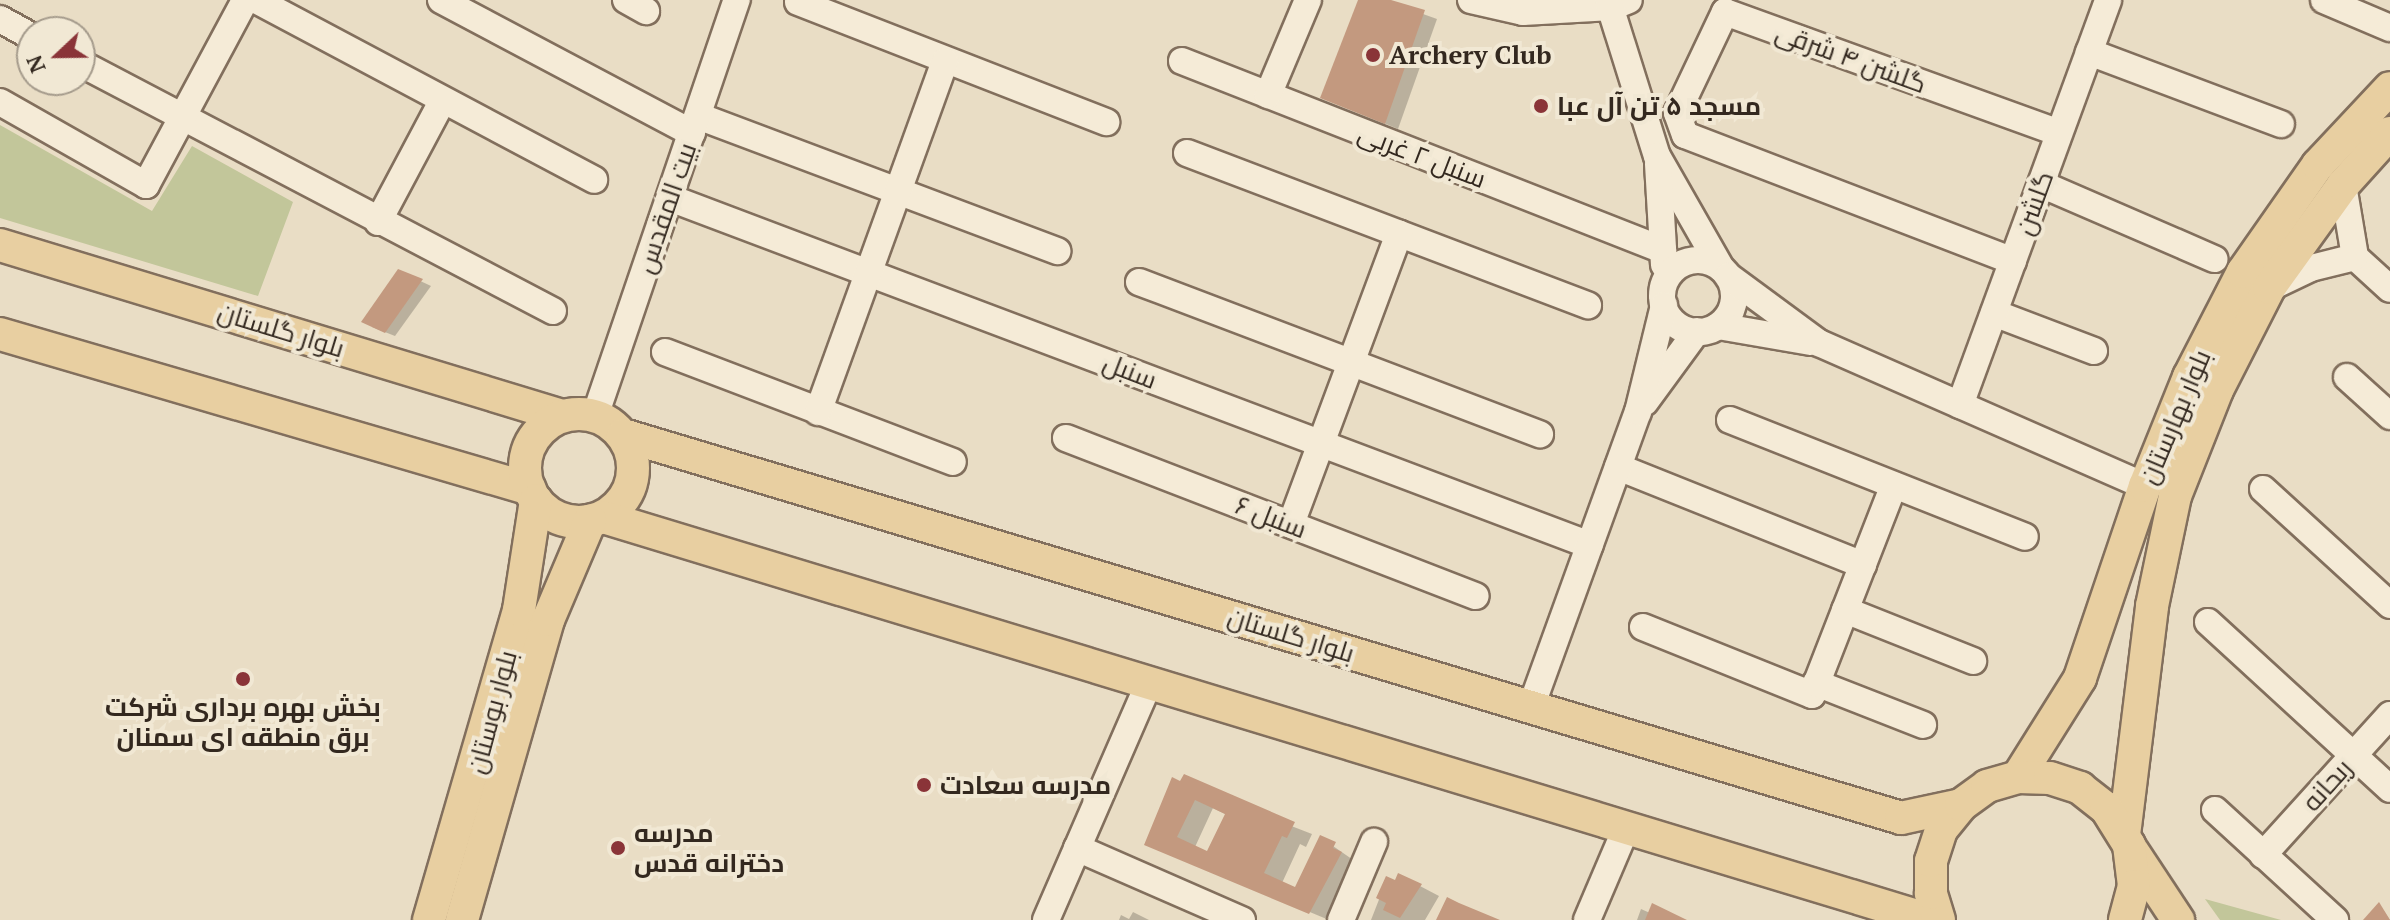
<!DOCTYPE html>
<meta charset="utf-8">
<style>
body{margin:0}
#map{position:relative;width:2390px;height:920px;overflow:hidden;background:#e9ddc5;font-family:"PT Serif",Cairo,serif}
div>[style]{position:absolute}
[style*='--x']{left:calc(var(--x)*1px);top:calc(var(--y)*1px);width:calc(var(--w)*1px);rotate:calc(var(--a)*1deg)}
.green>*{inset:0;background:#c2c69a}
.shadow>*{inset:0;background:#0003}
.building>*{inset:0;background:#c3997f}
.roads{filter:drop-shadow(2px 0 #826f5d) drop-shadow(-2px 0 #826f5d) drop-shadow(0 2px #826f5d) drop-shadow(0 -2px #826f5d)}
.minor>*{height:26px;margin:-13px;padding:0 13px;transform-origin:13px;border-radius:13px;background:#f5ebd7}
.minor>.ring{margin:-13px;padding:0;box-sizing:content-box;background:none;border:26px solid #f5ebd7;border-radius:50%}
.major>*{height:32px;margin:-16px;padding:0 16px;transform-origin:16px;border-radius:16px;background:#e8cfa1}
.major>.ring{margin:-16px;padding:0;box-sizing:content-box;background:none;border:32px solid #e8cfa1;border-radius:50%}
.dots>*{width:22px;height:22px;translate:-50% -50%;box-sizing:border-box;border:4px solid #f1e8d4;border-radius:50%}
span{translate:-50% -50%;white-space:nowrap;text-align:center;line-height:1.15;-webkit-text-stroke:8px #f1e8d4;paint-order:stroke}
.poi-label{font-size:26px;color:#33281f;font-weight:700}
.left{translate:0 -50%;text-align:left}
.street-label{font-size:26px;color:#33281f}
.north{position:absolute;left:16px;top:16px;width:80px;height:80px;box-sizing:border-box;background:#f1e8d4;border:2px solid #a59b8c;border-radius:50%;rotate:248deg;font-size:22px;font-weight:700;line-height:32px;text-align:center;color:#33281f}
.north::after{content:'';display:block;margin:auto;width:28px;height:36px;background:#8a3438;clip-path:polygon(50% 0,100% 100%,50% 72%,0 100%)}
</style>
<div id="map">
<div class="green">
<i style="clip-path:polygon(0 125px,152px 211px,192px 146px,293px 202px,258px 296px,0 218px)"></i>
<i style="clip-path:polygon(2205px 899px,2281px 920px,2220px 920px)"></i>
</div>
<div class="shadow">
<i style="clip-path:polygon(1360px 0,1384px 0,1437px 19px,1398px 129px,1322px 97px)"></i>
<i style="clip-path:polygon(399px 271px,431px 286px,395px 336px,372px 327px)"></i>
<i style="clip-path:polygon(evenodd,1173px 780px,1312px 834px,1306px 847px,1300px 844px,1282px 883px,1296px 890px,1320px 837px,1359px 864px,1329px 920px,1146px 844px,1173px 780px,1213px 808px,1227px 815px,1208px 854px,1195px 847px,1213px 808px)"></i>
<i style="clip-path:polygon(1399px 875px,1439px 896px,1425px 920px,1371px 920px,1387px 879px,1396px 883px)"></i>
<i style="clip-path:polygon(2380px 905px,2390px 920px,2366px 920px)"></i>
<i style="clip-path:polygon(1641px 909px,1650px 913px,1681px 920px,1637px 920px)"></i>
<i style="clip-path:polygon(1133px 912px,1149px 920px,1119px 920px,1121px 915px,1129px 919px)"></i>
</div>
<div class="building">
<i style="clip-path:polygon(1358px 0,1391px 0,1425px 10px,1385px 124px,1320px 98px)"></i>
<i style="clip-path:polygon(398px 269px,423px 279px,385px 333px,361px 322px)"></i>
<i style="clip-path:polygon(evenodd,1184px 774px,1295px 822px,1287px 838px,1282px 836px,1264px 873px,1295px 887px,1320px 835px,1336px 842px,1333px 848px,1342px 852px,1309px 914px,1144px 845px,1172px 777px,1180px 781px,1184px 774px,1195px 800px,1225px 814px,1207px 851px,1177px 837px,1195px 800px)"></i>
<i style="clip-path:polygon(1398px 873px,1422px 884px,1400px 918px,1383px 910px,1386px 903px,1376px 898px,1386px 876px,1395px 880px)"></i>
<i style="clip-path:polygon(1447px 897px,1459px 903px,1500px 920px,1436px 920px)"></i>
<i style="clip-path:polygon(2379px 902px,2390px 920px,2363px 920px)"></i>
<i style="clip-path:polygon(1652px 903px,1687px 920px,1645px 920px)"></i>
</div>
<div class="roads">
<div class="minor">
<i style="--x:256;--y:0;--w:383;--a:28"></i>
<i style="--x:441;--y:0;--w:284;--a:27.9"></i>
<i style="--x:626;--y:0;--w:23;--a:29"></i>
<i style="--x:1471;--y:0;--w:53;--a:13"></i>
<i style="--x:1523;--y:12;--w:89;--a:-3.2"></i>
<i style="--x:1612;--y:7;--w:18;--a:-22"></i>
<i style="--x:1608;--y:0;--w:164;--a:72.6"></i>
<i style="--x:1657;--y:156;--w:129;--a:60.3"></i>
<i style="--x:2324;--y:0;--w:72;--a:23"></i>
<i style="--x:798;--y:2;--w:331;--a:21.3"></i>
<i style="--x:0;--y:19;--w:37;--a:29"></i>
<i style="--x:2089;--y:52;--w:205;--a:20.6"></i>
<i style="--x:1182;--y:61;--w:517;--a:21.45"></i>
<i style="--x:80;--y:63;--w:534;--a:27.67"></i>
<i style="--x:1268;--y:95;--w:103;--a:-67.2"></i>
<i style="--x:0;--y:102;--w:168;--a:29.6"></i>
<i style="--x:146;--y:185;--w:210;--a:-61.8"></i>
<i style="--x:698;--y:116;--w:384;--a:20.6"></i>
<i style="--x:1187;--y:153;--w:429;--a:20.8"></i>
<i style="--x:1658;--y:164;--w:101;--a:86.6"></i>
<i style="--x:2041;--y:184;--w:189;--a:23.4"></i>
<i style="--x:2343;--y:185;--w:73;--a:80.5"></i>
<i style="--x:670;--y:198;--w:983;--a:20.67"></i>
<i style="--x:378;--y:222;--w:138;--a:-62"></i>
<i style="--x:2355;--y:257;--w:47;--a:42.4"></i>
<i class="ring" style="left:1662px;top:260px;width:46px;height:46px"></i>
<i style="--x:2013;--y:261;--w:351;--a:-159"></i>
<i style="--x:1685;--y:135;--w:23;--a:-110"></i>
<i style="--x:1677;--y:113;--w:112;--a:-64.6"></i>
<i style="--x:1725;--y:12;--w:355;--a:19.9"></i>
<i style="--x:1728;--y:276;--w:113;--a:36.4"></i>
<i style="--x:1819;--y:343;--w:356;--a:23.7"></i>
<i style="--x:1139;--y:282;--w:429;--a:20.8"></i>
<i style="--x:2269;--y:288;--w:47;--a:-25.5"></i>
<i style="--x:2311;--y:268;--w:45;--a:-14"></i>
<i style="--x:1994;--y:313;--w:107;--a:20.8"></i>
<i style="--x:1718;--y:326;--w:94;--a:9.8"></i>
<i style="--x:665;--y:352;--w:308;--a:20.9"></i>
<i style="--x:2347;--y:377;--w:58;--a:42.2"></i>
<i style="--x:1645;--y:402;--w:88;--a:-53.8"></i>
<i style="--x:1960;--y:405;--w:431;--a:-69.9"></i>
<i style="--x:818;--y:412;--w:373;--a:-70.1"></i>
<i style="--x:595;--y:416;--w:440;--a:-71.2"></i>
<i style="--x:1730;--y:420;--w:317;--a:21.6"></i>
<i style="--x:1066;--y:438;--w:439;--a:21.1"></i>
<i style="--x:1618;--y:467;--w:264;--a:21.8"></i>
<i style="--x:2263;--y:489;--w:172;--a:42.4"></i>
<i style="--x:1291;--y:524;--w:310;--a:-69.6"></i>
<i style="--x:1845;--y:610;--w:138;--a:21.7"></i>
<i style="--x:2208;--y:622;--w:247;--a:42.5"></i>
<i style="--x:1643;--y:627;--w:182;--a:21.9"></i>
<i style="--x:1812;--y:695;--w:225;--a:-68.7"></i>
<i style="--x:1816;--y:683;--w:115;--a:21.4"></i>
<i style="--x:1531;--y:707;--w:314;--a:-70.1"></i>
<i style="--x:1638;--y:412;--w:110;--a:-76.3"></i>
<i style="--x:2215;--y:810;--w:163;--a:42.5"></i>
<i style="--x:1077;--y:848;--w:180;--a:23.6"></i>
<i style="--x:2263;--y:855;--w:189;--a:-47.8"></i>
<i style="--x:1046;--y:920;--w:258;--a:-66.5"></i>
<i style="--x:1341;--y:920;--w:85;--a:-67.1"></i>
<i style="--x:1587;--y:920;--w:102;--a:-66.9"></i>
</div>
<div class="major">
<i style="--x:0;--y:245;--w:587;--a:16.92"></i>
<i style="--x:0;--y:334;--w:552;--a:16.3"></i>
<i class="ring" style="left:525px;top:414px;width:76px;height:76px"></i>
<i style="--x:623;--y:435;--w:1334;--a:16.68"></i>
<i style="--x:1901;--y:818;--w:61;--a:-12.2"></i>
<i style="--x:603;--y:517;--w:1387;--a:16.89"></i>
<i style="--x:2018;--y:777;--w:117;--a:-57.9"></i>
<i style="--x:2080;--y:678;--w:203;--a:-71.3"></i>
<i style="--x:2145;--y:486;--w:118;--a:-68"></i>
<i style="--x:2189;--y:377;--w:118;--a:-62.8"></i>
<i style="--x:2243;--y:272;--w:131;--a:-55"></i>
<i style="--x:2318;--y:165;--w:105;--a:-46.9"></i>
<i style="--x:2124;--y:835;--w:231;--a:-83"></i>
<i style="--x:2152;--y:606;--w:112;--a:-78.2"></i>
<i style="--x:2175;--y:496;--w:114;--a:-68.4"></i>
<i style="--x:2217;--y:390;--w:114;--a:-63"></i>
<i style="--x:2269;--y:288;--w:127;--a:-54.3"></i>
<i style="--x:2343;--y:185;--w:70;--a:-47.9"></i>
<i style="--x:2133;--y:852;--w:82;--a:56.5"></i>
<i style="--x:429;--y:920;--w:323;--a:-73.8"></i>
<i style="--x:519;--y:610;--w:111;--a:-81.2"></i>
<i style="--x:462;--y:920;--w:312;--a:-74"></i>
<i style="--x:548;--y:620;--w:108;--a:-67"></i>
<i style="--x:1939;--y:920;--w:28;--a:-107"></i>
<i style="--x:1931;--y:893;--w:32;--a:-90"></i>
<i style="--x:1931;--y:861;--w:33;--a:-72"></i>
<i style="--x:1941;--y:830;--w:32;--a:-51"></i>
<i style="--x:1961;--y:805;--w:32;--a:-36"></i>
<i style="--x:1987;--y:786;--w:32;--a:-16"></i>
<i style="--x:2018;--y:777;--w:32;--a:2"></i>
<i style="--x:2050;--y:778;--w:32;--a:18"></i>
<i style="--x:2080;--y:788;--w:33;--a:38"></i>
<i style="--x:2106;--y:808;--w:44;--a:58.1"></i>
<i style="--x:2129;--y:845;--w:41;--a:83"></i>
<i style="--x:2134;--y:886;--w:35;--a:105"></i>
</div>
</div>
<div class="dots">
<i style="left:1373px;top:55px;background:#8a3438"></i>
<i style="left:1541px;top:106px;background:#8a3438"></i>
<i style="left:243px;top:679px;background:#8a3438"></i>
<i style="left:924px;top:785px;background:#8a3438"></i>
<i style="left:618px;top:848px;background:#8a3438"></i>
</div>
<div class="poi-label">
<span class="left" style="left:1389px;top:55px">Archery Club</span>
<span class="left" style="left:1557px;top:106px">مسجد ۵ تن آل عبا</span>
<span style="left:243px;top:722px">بخش بهره برداری شرکت<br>برق منطقه ای سمنان</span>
<span class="left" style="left:940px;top:785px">مدرسه سعادت</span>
<span class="left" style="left:634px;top:848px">مدرسه<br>دخترانه قدس</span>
</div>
<div class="street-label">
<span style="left:1851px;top:58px;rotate:20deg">گلشن ۴ شرقی</span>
<span style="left:1422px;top:156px;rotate:21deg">سنبل ۲ غربی</span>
<span style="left:2034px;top:203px;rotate:-70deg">گلشن</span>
<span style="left:666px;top:208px;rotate:-71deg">بیت المقدس</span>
<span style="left:281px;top:330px;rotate:17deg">بلوار گلستان</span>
<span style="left:1130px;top:371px;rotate:21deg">سنبل</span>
<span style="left:2175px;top:417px;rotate:-67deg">بلوار بهارستان</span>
<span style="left:1271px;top:517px;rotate:21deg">سنبل ۶</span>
<span style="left:1291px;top:635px;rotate:17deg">بلوار گلستان</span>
<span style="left:492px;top:712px;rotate:-75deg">بلوار بوستان</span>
<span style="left:2327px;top:785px;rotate:-48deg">ریحانه</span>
</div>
<div class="north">N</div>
</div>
